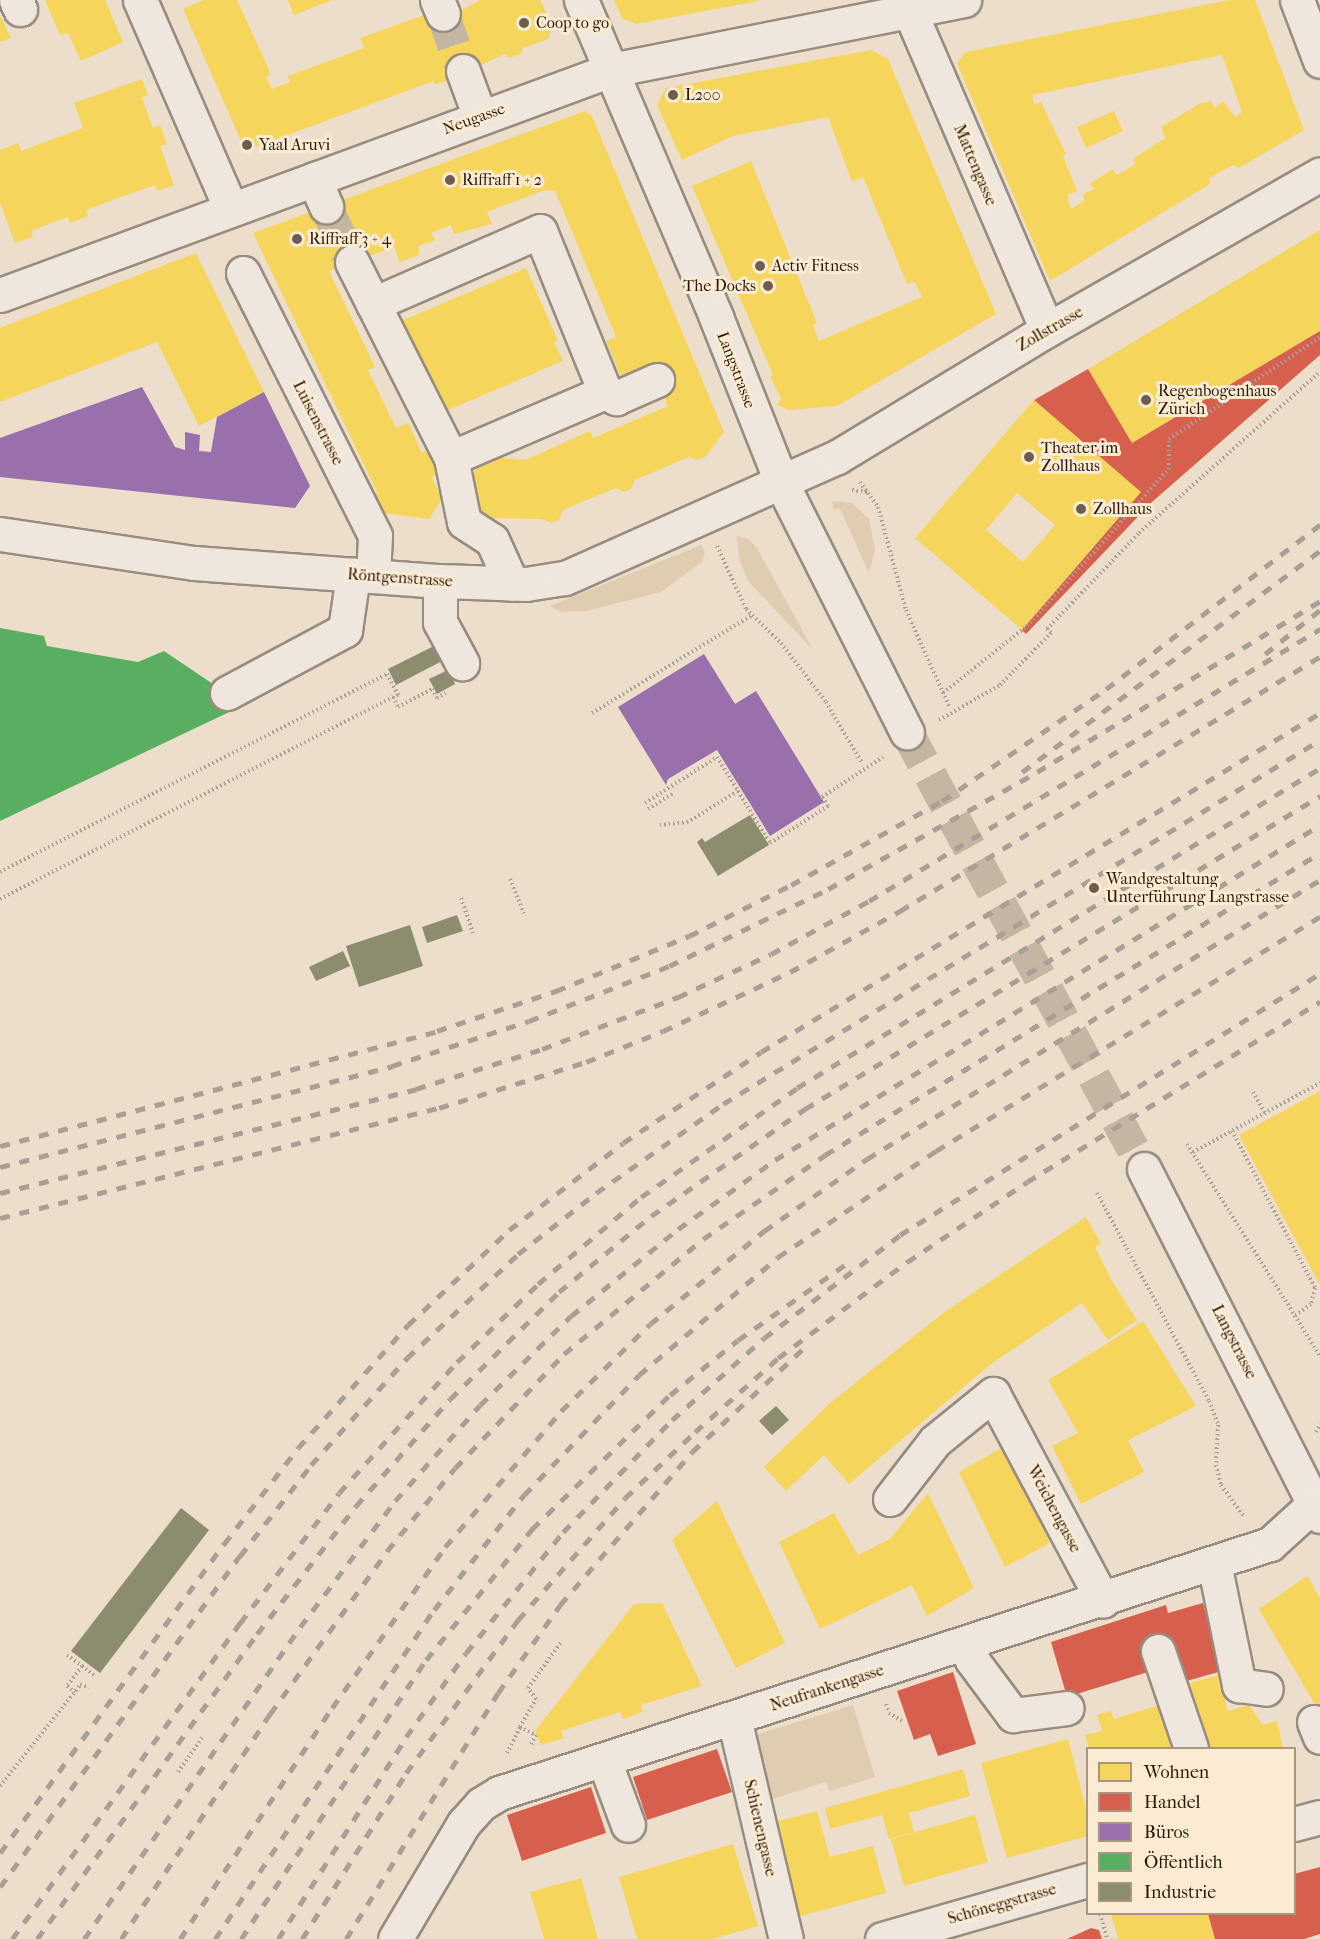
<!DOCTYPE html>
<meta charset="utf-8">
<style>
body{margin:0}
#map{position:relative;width:1320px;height:1939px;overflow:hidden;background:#ecdeca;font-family:"IM FELL French Canon",serif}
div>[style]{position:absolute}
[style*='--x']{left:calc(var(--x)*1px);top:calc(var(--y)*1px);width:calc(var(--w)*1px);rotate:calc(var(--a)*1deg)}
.green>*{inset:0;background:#e0ccb1}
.homes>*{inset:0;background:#f6d55c}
.shops>*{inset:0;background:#d6604d}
.offices>*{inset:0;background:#9970ab}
.public>*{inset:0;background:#5aae61}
.industry>*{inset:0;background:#8c8c6e}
.minor-tunnel>*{height:33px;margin-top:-16.5px;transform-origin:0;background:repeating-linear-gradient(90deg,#c5b6a3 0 33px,transparent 0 49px)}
.path>*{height:4px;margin-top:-2px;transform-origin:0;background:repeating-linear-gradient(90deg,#a8a097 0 1.5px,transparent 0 4.5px)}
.roads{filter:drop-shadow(2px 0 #978c7f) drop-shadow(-2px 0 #978c7f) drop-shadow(0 2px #978c7f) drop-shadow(0 -2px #978c7f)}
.minor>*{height:33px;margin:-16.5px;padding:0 16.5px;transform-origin:16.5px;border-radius:16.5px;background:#efe7dd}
.rail>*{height:4.5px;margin-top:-2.25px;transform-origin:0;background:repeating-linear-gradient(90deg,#a8a097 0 10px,transparent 0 20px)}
.dots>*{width:16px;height:16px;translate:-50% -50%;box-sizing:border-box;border:3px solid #fcebd3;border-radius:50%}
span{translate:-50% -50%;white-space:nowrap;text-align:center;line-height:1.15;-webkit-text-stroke:6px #fcebd3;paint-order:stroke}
.poi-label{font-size:16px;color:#2a1708}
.left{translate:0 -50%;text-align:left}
.right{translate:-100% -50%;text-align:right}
.street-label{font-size:16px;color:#2a1708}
.legend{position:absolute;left:1086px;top:1747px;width:210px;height:168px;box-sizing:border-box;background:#fcebd3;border:2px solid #a89682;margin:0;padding:8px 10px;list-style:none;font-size:18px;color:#2a1708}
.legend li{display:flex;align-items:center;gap:12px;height:30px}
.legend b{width:30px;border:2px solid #a89682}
</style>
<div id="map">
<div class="green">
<i style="clip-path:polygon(832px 501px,852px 503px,869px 519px,875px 550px,869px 573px,842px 513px,839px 508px,834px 510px)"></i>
<i style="clip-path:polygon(737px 536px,748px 539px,757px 548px,813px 650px,748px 581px,739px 558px)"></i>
<i style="clip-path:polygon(701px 545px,705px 552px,702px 562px,661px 592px,586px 611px,561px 612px,550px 606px)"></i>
<i style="clip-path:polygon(853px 1705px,875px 1777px,830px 1791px,826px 1782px,770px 1800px,755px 1735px)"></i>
</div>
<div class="homes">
<i style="clip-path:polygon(45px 0,105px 0,123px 42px,81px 61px,68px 33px,60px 35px)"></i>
<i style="clip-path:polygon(204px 0,237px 0,271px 74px,266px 77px,272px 89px,290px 82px,288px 76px,364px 48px,360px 38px,430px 13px,453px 15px,481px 0,540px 0,553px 26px,548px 39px,523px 48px,521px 54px,509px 58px,505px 54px,453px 78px,435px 85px,434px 81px,252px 148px,241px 141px,183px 9px)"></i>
<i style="clip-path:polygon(288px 0,332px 0,294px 15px)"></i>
<i style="clip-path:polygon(614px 0,758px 0,758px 1px,636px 24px,622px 18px)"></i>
<i style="clip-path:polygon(evenodd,1229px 0,1255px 0,1304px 130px,1239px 168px,1233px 165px,1209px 178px,1210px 184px,1050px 281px,957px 63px,966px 52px,1229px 0,1222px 55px,1242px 112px,1235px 117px,1223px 101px,1215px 108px,1211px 101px,1199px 104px,1161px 127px,1165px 138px,1133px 159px,1136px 164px,1117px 175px,1113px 169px,1090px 184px,1094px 189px,1083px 194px,1084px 201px,1071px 209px,1067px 195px,1077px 191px,1063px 156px,1066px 154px,1041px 102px,1034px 105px,1033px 95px,1222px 55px)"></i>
<i style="clip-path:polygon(0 15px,11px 38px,0 42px)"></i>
<i style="clip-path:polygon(871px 50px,888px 59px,996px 314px,837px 406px,789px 410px,777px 405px,781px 399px,770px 376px,773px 375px,692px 186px,751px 161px,817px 323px,813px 325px,819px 341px,922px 297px,915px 282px,907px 284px,863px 177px,852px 182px,828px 117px,733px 136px,682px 160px,657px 105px,666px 88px)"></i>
<i style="clip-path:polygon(142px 79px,148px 95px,142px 98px,153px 128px,160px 125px,167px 144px,160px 146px,174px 185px,157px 191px,155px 185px,110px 201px,86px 210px,88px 216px,70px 223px,68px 217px,31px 231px,33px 237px,15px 243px,0 203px,0 150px,18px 143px,21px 151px,83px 128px,74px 103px)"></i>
<i style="clip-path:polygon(585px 111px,592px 116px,724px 432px,705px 457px,696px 460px,689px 457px,635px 480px,631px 489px,624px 492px,616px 488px,563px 510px,559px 520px,551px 523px,542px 519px,489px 518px,479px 513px,475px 491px,468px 491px,469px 474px,475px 473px,476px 456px,525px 460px,590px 431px,593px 438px,668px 406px,653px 372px,624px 384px,606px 341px,616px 337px,555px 191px,545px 190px,487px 212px,492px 224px,454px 234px,451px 225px,431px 233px,436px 240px,419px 246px,419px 255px,400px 262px,394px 247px,329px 271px,375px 367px,368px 370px,396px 428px,408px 423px,422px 453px,427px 451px,438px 474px,432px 478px,442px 499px,429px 519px,383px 513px,373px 493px,377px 492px,253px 233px)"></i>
<i style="clip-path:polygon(1114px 111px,1123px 131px,1086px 148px,1077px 127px)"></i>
<i style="clip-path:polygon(1320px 230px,1320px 331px,1132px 443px,1088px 369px)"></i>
<i style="clip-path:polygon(196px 253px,264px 392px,199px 426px,157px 342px,0 402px,0 328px)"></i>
<i style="clip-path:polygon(526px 268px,558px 341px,554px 342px,563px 361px,446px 411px,438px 392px,432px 395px,401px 321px)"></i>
<i style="clip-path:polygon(evenodd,1034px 400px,1141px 492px,1022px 630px,915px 538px,1034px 400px,1017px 493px,1055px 525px,1023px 562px,986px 530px,1017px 493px)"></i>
<i style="clip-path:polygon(1320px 1091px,1320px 1285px,1239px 1135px)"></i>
<i style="clip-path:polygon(1086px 1217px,1101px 1244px,1095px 1247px,1112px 1281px,1137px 1320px,1108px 1340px,1082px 1303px,991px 1364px,849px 1484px,824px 1455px,786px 1491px,764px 1467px,829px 1404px,943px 1313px)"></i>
<i style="clip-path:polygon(1143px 1321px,1196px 1406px,1128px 1440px,1144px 1472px,1081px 1504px,1052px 1446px,1078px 1433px,1048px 1380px)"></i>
<i style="clip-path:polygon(1005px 1446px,1050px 1543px,1005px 1567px,959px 1472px)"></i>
<i style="clip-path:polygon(928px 1493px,974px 1588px,927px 1616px,912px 1585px,820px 1629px,779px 1542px,834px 1513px,858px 1555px,890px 1539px)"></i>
<i style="clip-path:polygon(717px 1501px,785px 1643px,736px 1668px,672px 1540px)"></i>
<i style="clip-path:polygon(1307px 1576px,1320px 1598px,1320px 1713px,1259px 1609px)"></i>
<i style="clip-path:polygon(662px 1603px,702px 1686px,641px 1705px,643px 1712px,623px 1719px,620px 1712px,561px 1731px,564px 1738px,541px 1745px,535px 1731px,634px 1604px)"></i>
<i style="clip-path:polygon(1218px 1675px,1228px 1711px,1249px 1705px,1263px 1725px,1277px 1721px,1283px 1748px,1199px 1748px,1180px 1686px)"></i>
<i style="clip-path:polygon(1166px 1703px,1179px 1748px,1089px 1748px,1085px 1735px,1102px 1731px,1097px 1715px,1111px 1711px,1114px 1719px)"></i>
<i style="clip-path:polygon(1068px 1739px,1088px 1815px,1088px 1836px,1007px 1858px,981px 1763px)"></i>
<i style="clip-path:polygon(963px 1769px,970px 1796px,909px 1813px,914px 1832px,889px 1839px,882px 1815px,830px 1829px,825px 1808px)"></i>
<i style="clip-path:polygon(817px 1811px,830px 1857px,873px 1846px,886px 1893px,801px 1916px,793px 1910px,771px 1823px)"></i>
<i style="clip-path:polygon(975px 1815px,988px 1862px,904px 1886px,891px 1839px)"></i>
<i style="clip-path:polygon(733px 1844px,758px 1926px,713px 1939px,637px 1939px,619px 1877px)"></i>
<i style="clip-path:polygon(581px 1878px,598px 1939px,544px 1939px,530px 1892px)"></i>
<i style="clip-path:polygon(1111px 1914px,1208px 1914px,1215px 1939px,1118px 1939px)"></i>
</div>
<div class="shops">
<i style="clip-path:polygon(1320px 331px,1320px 355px,1152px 502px,1026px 634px,1022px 630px,1141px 492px,1034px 400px,1088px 369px,1132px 443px)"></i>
<i style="clip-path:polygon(1203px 1603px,1222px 1671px,1176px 1684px,1163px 1643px,1141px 1649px,1148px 1672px,1067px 1697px,1051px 1642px,1166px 1605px,1168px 1613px)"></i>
<i style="clip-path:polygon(953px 1672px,976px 1744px,938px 1756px,930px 1734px,914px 1740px,897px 1691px)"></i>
<i style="clip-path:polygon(717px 1749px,732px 1792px,647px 1820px,633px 1777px)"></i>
<i style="clip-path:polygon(591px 1787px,606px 1833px,522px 1861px,507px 1815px)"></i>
<i style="clip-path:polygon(1320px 1867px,1320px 1934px,1304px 1939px,1215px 1939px,1208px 1914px,1294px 1914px,1294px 1874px)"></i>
<i style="clip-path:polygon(1091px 1928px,1099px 1930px,1102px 1939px,1067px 1939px)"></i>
</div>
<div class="offices">
<i style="clip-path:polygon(142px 387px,175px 447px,185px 450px,185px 432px,200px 435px,199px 451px,211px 452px,217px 417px,264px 392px,310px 486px,295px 508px,0 477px,0 438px)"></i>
<i style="clip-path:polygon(704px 654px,735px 704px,756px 691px,824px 802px,770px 836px,717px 750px,668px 779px,666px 785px,618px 707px)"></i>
</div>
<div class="public">
<i style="clip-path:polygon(0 628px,44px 636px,47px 646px,138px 662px,164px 651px,244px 705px,0 821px)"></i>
</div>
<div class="industry">
<i style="clip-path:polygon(436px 645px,444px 660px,396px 685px,388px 669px)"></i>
<i style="clip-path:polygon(448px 670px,455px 684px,437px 694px,429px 679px)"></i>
<i style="clip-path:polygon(750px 815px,769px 845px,718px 876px,697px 842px,702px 838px,705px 842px)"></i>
<i style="clip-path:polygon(457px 915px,463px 931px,427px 943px,422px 927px)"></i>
<i style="clip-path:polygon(410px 925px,423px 966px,359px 987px,346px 946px)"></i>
<i style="clip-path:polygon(343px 951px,350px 966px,316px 981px,309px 967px)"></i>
<i style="clip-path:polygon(776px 1406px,789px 1420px,772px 1435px,759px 1421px)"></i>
<i style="clip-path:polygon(181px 1508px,209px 1530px,100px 1673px,71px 1651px)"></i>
</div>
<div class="minor-tunnel">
<i style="--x:443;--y:14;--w:60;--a:70.7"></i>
<i style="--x:326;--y:206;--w:62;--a:65.1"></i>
<i style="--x:907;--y:732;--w:497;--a:61.5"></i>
</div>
<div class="path">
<i style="--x:860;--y:482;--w:31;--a:54"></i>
<i style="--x:878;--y:507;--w:107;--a:74.8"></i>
<i style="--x:906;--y:610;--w:105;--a:65.9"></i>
<i style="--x:852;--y:490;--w:16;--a:7"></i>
<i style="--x:717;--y:546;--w:69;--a:65.3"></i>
<i style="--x:746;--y:609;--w:49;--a:44.2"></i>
<i style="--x:781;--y:643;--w:74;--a:52.7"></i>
<i style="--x:826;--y:702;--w:71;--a:59.5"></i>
<i style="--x:943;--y:693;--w:107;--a:-38.6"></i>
<i style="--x:1027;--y:626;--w:212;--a:-47.9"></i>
<i style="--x:1169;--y:469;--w:30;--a:-90"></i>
<i style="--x:1169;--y:439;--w:182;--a:-34"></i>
<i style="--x:592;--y:713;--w:188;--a:-31.5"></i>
<i style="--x:939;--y:720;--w:70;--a:-29.8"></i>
<i style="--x:1000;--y:685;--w:73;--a:-45.6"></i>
<i style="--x:1051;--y:633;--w:6;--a:-135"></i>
<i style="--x:1047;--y:629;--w:133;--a:-46.2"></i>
<i style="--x:1139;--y:533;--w:242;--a:-41.7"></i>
<i style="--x:738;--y:791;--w:61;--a:58.4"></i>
<i style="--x:770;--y:843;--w:69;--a:-32.5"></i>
<i style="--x:828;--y:806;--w:11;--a:-124"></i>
<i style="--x:822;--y:797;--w:73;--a:-33.3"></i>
<i style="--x:645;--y:803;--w:85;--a:-32.6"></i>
<i style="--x:717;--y:757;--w:40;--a:58"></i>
<i style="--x:738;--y:791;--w:59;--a:148.2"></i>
<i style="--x:688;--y:822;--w:30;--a:174"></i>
<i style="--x:648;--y:809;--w:31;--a:-32"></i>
<i style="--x:0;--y:872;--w:435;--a:-27.1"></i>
<i style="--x:387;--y:674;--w:24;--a:62"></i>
<i style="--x:398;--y:695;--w:5;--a:158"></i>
<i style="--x:393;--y:697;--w:11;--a:63"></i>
<i style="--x:398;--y:707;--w:38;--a:-28"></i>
<i style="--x:432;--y:689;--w:10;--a:61"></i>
<i style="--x:437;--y:698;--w:10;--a:-29"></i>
<i style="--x:510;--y:879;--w:37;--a:68"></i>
<i style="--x:461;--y:898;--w:37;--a:71"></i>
<i style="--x:0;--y:899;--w:442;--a:-27.2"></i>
<i style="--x:1253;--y:1092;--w:24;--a:60"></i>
<i style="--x:1232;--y:1131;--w:178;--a:62.1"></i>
<i style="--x:1315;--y:1288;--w:16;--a:104"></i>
<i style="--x:1311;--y:1304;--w:22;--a:144"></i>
<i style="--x:1187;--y:1144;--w:250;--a:57.9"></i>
<i style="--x:1193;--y:1152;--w:145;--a:-28.5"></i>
<i style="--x:1097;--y:1193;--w:236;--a:61.7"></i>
<i style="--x:1209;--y:1401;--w:26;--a:69"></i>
<i style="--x:1218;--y:1425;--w:40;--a:92.9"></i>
<i style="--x:1216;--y:1465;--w:21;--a:76"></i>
<i style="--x:1221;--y:1485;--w:39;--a:54"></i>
<i style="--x:1316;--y:1432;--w:9;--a:-63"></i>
<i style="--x:67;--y:1655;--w:19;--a:36"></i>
<i style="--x:82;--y:1666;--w:25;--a:127"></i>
<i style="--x:67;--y:1686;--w:10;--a:37"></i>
<i style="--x:82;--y:1666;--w:15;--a:37"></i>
<i style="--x:886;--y:1704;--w:9;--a:72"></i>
<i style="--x:889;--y:1713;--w:15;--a:32"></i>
<i style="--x:520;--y:1727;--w:32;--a:-60"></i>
<i style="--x:536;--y:1699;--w:14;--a:-126"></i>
<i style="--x:528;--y:1688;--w:57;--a:-54.3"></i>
<i style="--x:507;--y:1753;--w:29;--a:-63"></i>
<i style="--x:520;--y:1727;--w:18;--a:27"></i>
<i style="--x:536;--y:1735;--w:13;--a:117"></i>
<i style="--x:178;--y:1772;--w:42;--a:-54.8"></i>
<i style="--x:0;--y:1786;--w:129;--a:-51.6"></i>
<i style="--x:80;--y:1685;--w:9;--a:13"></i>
<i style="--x:1100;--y:1914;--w:26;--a:74"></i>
</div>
<div class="roads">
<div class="minor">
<i style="--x:16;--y:0;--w:10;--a:66"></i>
<i style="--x:140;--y:0;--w:228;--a:66.5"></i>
<i style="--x:437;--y:0;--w:15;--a:67"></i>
<i style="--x:581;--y:0;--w:345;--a:66.9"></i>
<i style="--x:716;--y:317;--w:180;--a:68.4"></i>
<i style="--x:782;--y:484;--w:278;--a:63.3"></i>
<i style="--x:905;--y:0;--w:359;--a:66.7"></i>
<i style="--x:1297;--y:0;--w:65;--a:69.3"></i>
<i style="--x:463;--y:71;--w:49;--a:69.7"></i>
<i style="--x:314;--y:179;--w:30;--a:66"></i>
<i style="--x:352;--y:262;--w:220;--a:63.2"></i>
<i style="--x:451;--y:458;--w:65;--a:78.5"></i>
<i style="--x:464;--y:522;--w:33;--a:33"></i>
<i style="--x:492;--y:540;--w:48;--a:65.6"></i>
<i style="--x:243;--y:273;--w:294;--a:63.3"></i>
<i style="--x:375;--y:536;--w:40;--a:92.9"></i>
<i style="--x:0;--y:295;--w:651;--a:-20.22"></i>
<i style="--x:611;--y:70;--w:360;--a:-11.2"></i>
<i style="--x:373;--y:304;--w:182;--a:-23.6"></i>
<i style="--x:540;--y:231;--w:174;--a:68"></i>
<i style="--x:451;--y:458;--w:168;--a:-23.2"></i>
<i style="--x:605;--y:392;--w:13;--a:29"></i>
<i style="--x:616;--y:398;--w:45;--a:-23.7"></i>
<i style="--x:0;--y:534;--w:196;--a:8.5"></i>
<i style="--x:194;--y:563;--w:247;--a:4.2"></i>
<i style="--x:440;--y:581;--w:86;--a:2"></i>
<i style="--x:526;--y:584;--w:39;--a:-9"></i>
<i style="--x:565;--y:578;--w:298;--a:-24"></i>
<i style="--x:837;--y:457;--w:245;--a:-31.2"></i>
<i style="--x:1047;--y:330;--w:314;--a:-29.7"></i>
<i style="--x:440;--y:581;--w:41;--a:90"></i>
<i style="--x:440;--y:622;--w:47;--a:61.8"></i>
<i style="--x:227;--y:693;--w:134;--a:-28.1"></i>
<i style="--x:345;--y:630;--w:56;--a:-81.7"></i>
<i style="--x:1144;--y:1169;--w:389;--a:63.1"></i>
<i style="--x:890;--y:1499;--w:73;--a:-52.2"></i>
<i style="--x:935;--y:1441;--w:75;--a:-39"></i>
<i style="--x:993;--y:1394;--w:234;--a:62"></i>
<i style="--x:1214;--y:1563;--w:125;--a:78.4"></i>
<i style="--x:1239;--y:1685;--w:27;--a:8"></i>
<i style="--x:971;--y:1642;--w:18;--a:87"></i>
<i style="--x:972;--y:1660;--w:69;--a:53.3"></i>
<i style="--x:1013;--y:1715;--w:54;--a:-7.4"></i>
<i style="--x:1158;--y:1651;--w:102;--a:71.2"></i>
<i style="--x:734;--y:1718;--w:227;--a:76.8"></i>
<i style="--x:1314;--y:1722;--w:16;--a:68"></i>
<i style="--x:604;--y:1760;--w:69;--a:69.7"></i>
<i style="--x:1294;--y:1824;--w:27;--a:-15"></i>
<i style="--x:395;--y:1939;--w:135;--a:-59.3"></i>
<i style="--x:464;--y:1823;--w:25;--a:-48"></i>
<i style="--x:481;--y:1804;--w:21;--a:-31"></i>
<i style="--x:499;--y:1793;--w:810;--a:-17.9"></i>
<i style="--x:1270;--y:1544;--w:59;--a:-42.3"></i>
<i style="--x:882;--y:1939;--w:214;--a:-16"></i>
</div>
</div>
<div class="rail">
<i style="--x:1265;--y:654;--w:70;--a:-38.7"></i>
<i style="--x:1022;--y:772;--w:371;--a:-36.6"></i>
<i style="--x:0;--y:1146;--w:452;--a:-14.7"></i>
<i style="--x:437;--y:1031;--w:126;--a:-18.6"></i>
<i style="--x:556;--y:991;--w:144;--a:-22.5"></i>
<i style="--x:689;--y:936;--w:114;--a:-26.6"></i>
<i style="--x:791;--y:885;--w:173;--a:-29.1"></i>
<i style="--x:942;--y:801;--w:199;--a:-34.3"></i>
<i style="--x:1106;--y:689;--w:270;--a:-37.5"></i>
<i style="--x:0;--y:1167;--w:405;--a:-14.4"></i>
<i style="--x:392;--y:1066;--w:144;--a:-18.2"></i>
<i style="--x:529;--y:1021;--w:150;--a:-21.4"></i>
<i style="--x:669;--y:966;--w:177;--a:-25.8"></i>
<i style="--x:828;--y:889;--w:240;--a:-29.2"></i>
<i style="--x:1037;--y:772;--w:331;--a:-31.1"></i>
<i style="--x:0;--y:1193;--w:429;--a:-14"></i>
<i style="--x:416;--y:1089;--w:132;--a:-17.6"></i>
<i style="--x:542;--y:1049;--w:146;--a:-20.9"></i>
<i style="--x:678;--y:997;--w:102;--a:-24.8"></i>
<i style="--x:771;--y:954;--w:111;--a:-28.4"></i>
<i style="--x:869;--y:901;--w:527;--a:-31.09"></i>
<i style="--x:0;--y:1218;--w:453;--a:-14.1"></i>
<i style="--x:439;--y:1108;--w:154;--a:-17.4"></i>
<i style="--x:586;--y:1062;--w:83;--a:-21.9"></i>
<i style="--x:663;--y:1031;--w:140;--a:-24.9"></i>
<i style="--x:790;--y:972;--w:126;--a:-29"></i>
<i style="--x:900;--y:911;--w:491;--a:-31.2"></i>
<i style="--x:0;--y:1853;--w:382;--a:-54.1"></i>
<i style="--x:224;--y:1544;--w:121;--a:-52.4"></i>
<i style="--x:298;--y:1448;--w:165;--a:-48.2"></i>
<i style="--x:408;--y:1325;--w:139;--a:-43.2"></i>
<i style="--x:509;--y:1230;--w:143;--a:-37.3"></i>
<i style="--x:623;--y:1143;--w:165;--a:-33.4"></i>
<i style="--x:761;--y:1052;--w:654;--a:-31.23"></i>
<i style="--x:0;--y:1887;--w:409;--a:-54.1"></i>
<i style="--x:240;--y:1556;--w:115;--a:-52"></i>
<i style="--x:311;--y:1465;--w:144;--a:-48.1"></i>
<i style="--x:407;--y:1358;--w:152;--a:-43.1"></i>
<i style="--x:518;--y:1254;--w:99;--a:-38"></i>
<i style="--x:596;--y:1193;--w:155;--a:-35"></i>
<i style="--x:723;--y:1104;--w:699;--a:-31.37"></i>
<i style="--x:12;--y:1939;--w:390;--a:-54.2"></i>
<i style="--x:240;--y:1623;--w:163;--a:-52.7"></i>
<i style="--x:339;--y:1493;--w:176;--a:-48"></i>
<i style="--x:457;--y:1362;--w:112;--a:-43.9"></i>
<i style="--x:538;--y:1284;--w:135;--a:-40.2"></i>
<i style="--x:641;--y:1197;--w:190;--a:-34.9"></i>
<i style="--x:797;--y:1088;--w:613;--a:-31.46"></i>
<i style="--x:37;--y:1939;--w:376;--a:-54.2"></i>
<i style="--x:257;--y:1634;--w:162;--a:-52.3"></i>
<i style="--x:356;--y:1506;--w:142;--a:-48.7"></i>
<i style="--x:450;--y:1399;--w:153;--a:-44.5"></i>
<i style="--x:559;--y:1292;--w:119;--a:-39.6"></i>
<i style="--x:651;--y:1216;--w:188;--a:-34.8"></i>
<i style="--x:805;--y:1109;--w:603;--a:-31.29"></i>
<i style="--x:84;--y:1939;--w:379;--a:-55.3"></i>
<i style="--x:300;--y:1627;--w:158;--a:-53"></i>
<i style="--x:395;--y:1501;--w:128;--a:-48.5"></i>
<i style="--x:480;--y:1405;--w:127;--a:-44.4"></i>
<i style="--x:571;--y:1316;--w:138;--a:-39.1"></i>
<i style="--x:678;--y:1229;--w:119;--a:-35.4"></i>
<i style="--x:775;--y:1160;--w:640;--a:-31.58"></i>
<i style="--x:121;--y:1939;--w:270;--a:-56.5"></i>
<i style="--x:270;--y:1714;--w:201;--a:-54.3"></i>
<i style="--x:387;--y:1551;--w:107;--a:-50.7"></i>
<i style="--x:455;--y:1468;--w:158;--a:-46.3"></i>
<i style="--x:564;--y:1354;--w:180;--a:-39.6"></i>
<i style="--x:703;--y:1239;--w:148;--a:-34.5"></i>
<i style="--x:825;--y:1155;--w:580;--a:-31.39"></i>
<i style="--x:180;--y:1939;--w:277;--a:-56.7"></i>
<i style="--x:332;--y:1708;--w:197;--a:-54.9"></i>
<i style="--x:445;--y:1547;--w:179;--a:-49.5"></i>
<i style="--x:561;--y:1411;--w:124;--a:-44.3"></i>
<i style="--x:650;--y:1324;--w:147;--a:-39.2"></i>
<i style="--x:764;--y:1231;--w:126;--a:-35"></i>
<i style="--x:867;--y:1159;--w:532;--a:-31.63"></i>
<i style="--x:215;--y:1939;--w:395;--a:-56.4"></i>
<i style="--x:434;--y:1610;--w:146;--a:-52"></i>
<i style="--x:524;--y:1495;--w:166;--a:-46.2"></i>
<i style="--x:639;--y:1375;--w:182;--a:-40.3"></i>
<i style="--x:778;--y:1257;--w:190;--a:-33.9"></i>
<i style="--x:936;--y:1151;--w:450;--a:-31.4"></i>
<i style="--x:241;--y:1939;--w:335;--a:-56.5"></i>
<i style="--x:426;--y:1660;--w:169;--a:-51"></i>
<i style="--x:532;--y:1529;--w:192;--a:-44.2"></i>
<i style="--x:670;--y:1395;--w:87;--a:-39"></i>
<i style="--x:738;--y:1340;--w:132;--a:-35.1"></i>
<i style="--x:278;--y:1939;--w:239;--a:-57.6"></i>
<i style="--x:406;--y:1737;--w:103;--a:-54.5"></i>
<i style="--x:466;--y:1653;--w:155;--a:-51.3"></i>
<i style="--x:563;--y:1532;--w:156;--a:-45.8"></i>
<i style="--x:672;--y:1420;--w:123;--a:-41.7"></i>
<i style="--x:764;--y:1338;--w:171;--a:-37.1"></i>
<i style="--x:900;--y:1235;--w:494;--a:-31.9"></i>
<i style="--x:302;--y:1939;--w:196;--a:-57.9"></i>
<i style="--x:406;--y:1773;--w:190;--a:-53.8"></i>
<i style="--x:518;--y:1620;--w:162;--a:-48.7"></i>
<i style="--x:625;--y:1498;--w:96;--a:-43.3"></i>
<i style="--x:695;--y:1432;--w:111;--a:-41.7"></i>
<i style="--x:778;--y:1358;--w:161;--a:-36.7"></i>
<i style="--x:907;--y:1262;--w:144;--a:-33.7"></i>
<i style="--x:1027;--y:1182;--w:344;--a:-31.6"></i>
<i style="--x:346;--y:1939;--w:289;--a:-58.3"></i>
<i style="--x:498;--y:1693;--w:108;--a:-54.8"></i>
<i style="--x:560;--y:1605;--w:202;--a:-49.2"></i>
<i style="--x:692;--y:1452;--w:151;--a:-42.9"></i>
</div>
<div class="dots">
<i style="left:524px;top:23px;background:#6e5d4c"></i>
<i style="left:673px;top:95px;background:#6e5d4c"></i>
<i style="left:247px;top:145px;background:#6e5d4c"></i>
<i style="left:450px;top:180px;background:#6e5d4c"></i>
<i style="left:297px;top:239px;background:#6e5d4c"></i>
<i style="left:760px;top:266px;background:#6e5d4c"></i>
<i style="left:768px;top:286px;background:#6e5d4c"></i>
<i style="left:1146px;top:400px;background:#6e5d4c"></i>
<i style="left:1029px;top:457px;background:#6e5d4c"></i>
<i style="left:1081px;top:509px;background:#6e5d4c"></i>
<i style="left:1094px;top:888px;background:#6e5d4c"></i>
</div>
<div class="poi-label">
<span class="left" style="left:536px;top:23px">Coop to go</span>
<span class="left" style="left:685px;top:95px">L200</span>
<span class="left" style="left:259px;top:145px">Yaal Aruvi</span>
<span class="left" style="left:462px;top:180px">Riffraff 1 + 2</span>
<span class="left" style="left:309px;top:239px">Riffraff 3 + 4</span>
<span class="left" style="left:772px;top:266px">Activ Fitness</span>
<span class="right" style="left:756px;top:286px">The Docks</span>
<span class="left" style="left:1158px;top:400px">Regenbogenhaus<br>Zürich</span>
<span class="left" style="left:1041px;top:457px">Theater im<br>Zollhaus</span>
<span class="left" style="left:1093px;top:509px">Zollhaus</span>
<span class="left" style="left:1106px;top:888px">Wandgestaltung<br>Unterführung Langstrasse</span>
</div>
<div class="street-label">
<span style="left:474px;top:119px;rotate:-20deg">Neugasse</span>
<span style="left:975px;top:165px;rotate:67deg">Mattengasse</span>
<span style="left:1050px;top:329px;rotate:-30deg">Zollstrasse</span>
<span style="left:736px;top:370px;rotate:69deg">Langstrasse</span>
<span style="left:318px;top:423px;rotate:63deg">Luisenstrasse</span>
<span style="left:400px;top:578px;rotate:4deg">Röntgenstrasse</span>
<span style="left:1234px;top:1342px;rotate:63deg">Langstrasse</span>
<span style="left:1054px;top:1509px;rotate:62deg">Weichengasse</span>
<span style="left:827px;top:1688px;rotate:-18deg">Neufrankengasse</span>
<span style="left:760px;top:1828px;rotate:77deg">Schienengasse</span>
<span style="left:1002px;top:1904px;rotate:-16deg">Schöneggstrasse</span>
</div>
<ul class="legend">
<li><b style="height:16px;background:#f6d55c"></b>Wohnen</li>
<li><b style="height:16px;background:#d6604d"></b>Handel</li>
<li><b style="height:16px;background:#9970ab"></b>Büros</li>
<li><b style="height:16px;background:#5aae61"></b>Öffentlich</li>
<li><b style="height:16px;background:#8c8c6e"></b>Industrie</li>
</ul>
</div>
